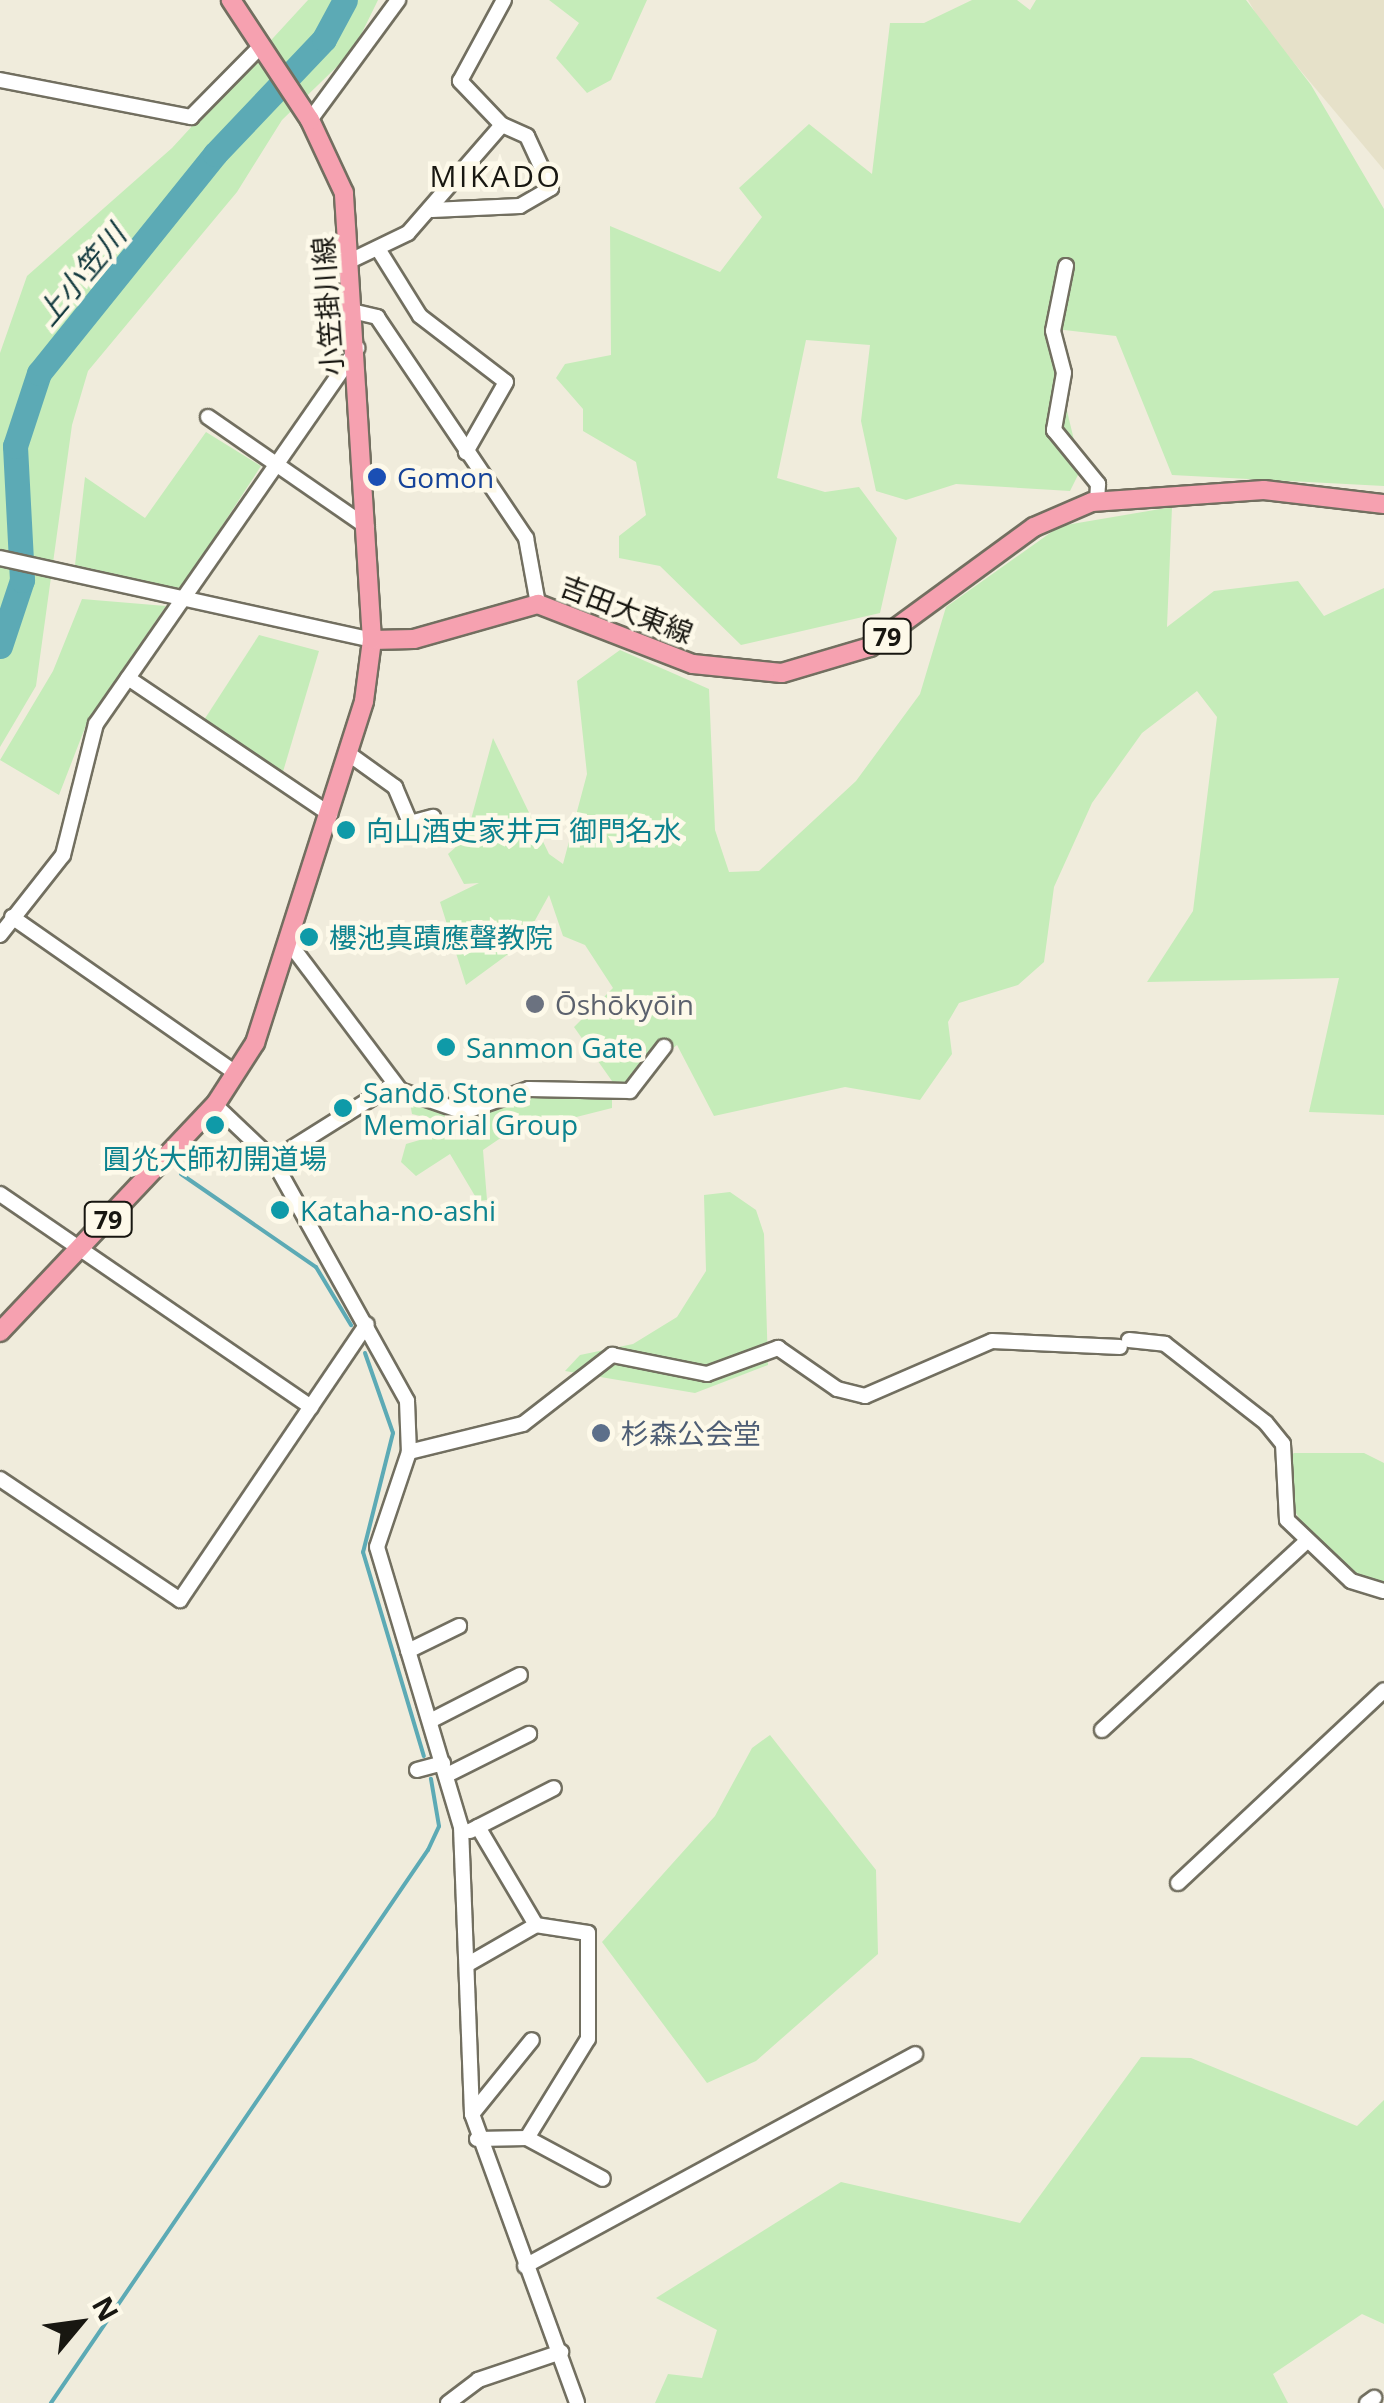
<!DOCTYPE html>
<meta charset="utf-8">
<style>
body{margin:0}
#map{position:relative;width:1384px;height:2403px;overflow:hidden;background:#f0ecdc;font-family:"Open Sans","Noto Sans JP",sans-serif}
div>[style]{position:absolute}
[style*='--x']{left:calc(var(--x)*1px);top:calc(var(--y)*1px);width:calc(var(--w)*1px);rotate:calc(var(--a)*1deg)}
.built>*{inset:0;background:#e6e1c9}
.green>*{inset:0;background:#c5ecb9}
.stream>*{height:4px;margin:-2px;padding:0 2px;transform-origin:2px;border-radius:2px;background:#5caab5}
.river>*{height:25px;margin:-12.5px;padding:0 12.5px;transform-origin:12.5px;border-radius:12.5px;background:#5caab5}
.roads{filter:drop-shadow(2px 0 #726f60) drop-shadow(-2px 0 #726f60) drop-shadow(0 2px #726f60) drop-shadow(0 -2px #726f60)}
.minor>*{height:14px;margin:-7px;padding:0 7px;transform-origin:7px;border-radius:7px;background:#fff}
.major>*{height:18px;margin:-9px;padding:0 9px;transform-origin:9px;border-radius:9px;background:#f6a1b0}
.dots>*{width:28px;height:28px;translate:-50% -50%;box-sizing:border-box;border:5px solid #fdf9e9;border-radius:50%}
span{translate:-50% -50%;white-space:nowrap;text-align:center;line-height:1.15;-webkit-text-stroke:9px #fdf9e9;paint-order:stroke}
.shield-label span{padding:2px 8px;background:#fdf9e9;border:2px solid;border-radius:8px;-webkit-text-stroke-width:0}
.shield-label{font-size:25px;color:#181711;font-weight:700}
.street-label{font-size:28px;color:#181711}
.transit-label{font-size:28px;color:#164399}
.left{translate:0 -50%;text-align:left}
.culture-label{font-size:28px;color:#0d838f}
.worship-label{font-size:28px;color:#5b616d}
.service-label{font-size:28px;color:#4e5e75}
.neighbourhood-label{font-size:30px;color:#181711;letter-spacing:2.5px}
.water-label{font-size:30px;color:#12393e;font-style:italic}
.north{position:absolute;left:30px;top:2273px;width:100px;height:100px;-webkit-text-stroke:8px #fdf9e9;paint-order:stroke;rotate:61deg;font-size:28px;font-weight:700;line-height:40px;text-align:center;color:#181711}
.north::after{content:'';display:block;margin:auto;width:35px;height:45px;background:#181711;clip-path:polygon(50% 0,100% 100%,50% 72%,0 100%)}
</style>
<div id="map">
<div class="built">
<i style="clip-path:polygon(1248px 0,1384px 0,1384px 170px,1263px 26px)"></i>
</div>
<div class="green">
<i style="clip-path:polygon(308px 0,378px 0,353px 51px,282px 120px,237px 192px,88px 371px,72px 425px,36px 686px,0 747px,0 353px,27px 276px,172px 148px)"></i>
<i style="clip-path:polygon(549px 0,647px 0,611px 80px,587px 93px,556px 58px,579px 23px)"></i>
<i style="clip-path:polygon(972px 0,1017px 0,1030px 10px,1036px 0,1246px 0,1311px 85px,1384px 209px,1384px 486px,1172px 475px,1116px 336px,1047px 328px,1081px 469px,1070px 491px,956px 484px,906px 500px,876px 491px,861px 421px,870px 345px,806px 340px,777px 478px,825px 492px,859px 487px,897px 538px,880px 613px,741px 645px,660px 566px,619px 558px,619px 536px,646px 515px,636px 462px,583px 431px,583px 409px,556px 378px,565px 364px,611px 355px,610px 226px,720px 272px,762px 217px,739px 188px,809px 124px,872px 174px,890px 23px,924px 23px)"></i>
<i style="clip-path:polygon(206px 432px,261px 466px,181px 589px,75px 565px,85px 477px,145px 518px)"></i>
<i style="clip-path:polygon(1172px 507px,1167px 627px,1214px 591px,1298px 581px,1324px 616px,1384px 588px,1384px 1115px,1309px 1112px,1339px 978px,1147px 982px,1193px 911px,1217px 717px,1197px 691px,1142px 733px,1092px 803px,1054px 887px,1044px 962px,1018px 985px,959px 1003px,948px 1022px,952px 1054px,920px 1100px,845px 1087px,714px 1116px,677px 1045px,619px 1091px,574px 1027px,613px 988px,585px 945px,563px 936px,549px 895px,522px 944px,466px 985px,440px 902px,479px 883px,464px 884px,448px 854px,466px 838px,493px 738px,549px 854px,563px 864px,587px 774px,577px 681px,620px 650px,709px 689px,715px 830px,729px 872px,759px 871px,856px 781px,920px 694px,946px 607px,1060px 526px)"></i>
<i style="clip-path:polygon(82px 599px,166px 606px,88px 720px,59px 795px,0 760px,53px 671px)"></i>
<i style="clip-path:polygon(259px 635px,319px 651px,282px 775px,204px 720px)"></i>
<i style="clip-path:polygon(612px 1095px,612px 1108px,505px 1135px,483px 1150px,487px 1200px,478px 1201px,450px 1154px,416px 1176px,401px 1162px,406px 1144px,447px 1132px,441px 1121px,412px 1114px,409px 1098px,466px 1119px,525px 1098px)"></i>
<i style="clip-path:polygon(730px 1192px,756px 1210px,764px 1234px,768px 1365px,695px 1393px,565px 1371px,580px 1355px,633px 1344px,677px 1317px,706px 1271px,704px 1195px)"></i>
<i style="clip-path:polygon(1294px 1453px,1364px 1453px,1384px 1463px,1384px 1583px,1361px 1580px,1310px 1536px,1288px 1500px,1285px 1460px)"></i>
<i style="clip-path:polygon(770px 1735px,876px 1870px,878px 1954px,756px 2061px,707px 2083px,602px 1942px,715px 1816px,752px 1748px)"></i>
<i style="clip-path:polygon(1141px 2057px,1191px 2058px,1357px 2126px,1384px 2100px,1384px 2324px,1362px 2314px,1273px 2374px,1288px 2403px,655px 2403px,668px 2374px,702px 2378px,717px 2330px,656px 2298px,841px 2182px,1020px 2223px)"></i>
</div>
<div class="stream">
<i style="--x:181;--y:1174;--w:164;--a:34.6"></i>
<i style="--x:316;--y:1267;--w:68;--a:58.9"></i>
<i style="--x:365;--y:1353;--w:85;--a:70.7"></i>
<i style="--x:393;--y:1433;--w:123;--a:104.1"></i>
<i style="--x:363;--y:1552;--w:213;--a:73.4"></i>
<i style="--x:51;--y:2403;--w:669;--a:-55.72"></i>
<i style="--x:428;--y:1850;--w:26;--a:-65"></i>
<i style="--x:439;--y:1826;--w:48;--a:-99.7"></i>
</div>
<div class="river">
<i style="--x:0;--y:646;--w:70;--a:-71.6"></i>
<i style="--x:22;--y:580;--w:134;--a:-93"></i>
<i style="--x:15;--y:446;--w:77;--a:-71.8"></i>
<i style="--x:39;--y:373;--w:281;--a:-51.2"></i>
<i style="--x:215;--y:154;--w:158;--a:-46.5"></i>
<i style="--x:324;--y:39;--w:44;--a:-61.7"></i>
</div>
<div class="roads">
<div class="minor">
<i style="--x:0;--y:80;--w:195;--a:11"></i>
<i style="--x:191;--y:117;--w:97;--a:-45.4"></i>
<i style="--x:310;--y:120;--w:149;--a:-53.7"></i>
<i style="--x:432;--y:210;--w:88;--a:-2.6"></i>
<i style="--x:520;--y:206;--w:36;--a:-30"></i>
<i style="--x:551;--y:188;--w:57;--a:-114.8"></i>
<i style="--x:527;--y:136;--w:27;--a:-156"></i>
<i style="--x:380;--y:252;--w:75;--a:58"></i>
<i style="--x:420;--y:316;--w:108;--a:37.5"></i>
<i style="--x:506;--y:382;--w:81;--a:119.7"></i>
<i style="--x:352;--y:260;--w:62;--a:-25.7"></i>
<i style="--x:408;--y:233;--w:143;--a:-49"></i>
<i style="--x:502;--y:125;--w:61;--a:-133.7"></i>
<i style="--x:460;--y:81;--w:92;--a:-61.5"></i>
<i style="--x:1066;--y:266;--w:66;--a:101.3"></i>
<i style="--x:1053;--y:331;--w:43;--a:75.3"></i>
<i style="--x:1064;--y:373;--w:58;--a:100"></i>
<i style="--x:1054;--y:430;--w:70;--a:50.8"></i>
<i style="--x:1098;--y:484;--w:17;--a:93"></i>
<i style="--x:356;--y:312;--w:22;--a:13"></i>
<i style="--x:377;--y:317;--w:267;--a:56"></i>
<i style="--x:526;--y:538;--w:67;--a:79.7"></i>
<i style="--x:208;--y:417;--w:193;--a:34.7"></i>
<i style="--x:0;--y:558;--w:381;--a:12.4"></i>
<i style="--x:128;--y:678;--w:244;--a:34"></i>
<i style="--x:349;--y:754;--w:57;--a:35.7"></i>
<i style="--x:395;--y:787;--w:39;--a:67"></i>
<i style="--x:410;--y:823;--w:24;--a:-15"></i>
<i style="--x:12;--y:917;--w:274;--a:34.9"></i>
<i style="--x:0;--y:935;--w:102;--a:-51.8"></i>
<i style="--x:63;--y:855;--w:135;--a:-75.9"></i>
<i style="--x:96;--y:724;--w:458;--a:-55.2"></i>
<i style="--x:290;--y:944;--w:183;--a:53"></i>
<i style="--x:400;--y:1090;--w:68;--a:19"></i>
<i style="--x:464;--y:1112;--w:69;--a:-19.5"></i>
<i style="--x:529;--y:1089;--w:101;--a:1.1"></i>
<i style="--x:630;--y:1091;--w:56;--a:-52.3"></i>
<i style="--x:215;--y:1105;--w:80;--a:43.5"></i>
<i style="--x:273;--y:1160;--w:276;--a:60.9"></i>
<i style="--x:407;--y:1401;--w:51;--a:87.8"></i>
<i style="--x:409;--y:1452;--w:100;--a:108.6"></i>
<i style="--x:377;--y:1547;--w:292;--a:73.3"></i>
<i style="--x:461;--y:1827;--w:287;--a:87.8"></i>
<i style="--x:472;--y:2114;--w:307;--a:70"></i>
<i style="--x:273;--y:1160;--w:143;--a:-32.1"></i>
<i style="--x:0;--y:1194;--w:377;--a:34.4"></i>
<i style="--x:1129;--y:1340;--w:36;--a:6"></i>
<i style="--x:1165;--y:1344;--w:128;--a:38"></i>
<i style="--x:1266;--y:1423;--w:27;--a:51"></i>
<i style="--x:1283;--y:1444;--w:76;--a:87"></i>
<i style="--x:1287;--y:1520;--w:88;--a:43.6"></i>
<i style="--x:1351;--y:1581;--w:34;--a:17"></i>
<i style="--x:409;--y:1452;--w:117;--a:-13.8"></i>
<i style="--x:523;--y:1424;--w:113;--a:-37.8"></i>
<i style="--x:612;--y:1355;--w:97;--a:11.3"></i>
<i style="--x:707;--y:1374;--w:76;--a:-20.1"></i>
<i style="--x:778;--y:1348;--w:72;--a:34.8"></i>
<i style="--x:837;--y:1389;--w:29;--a:14"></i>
<i style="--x:865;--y:1396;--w:138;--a:-23.4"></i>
<i style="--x:992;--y:1341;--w:128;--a:2.7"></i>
<i style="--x:0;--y:1479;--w:217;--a:33.9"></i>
<i style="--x:180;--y:1600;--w:333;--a:-55.9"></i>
<i style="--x:408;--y:1651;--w:57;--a:-26.1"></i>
<i style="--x:430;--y:1721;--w:101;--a:-27.1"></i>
<i style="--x:1102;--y:1730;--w:277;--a:-42.7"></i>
<i style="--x:417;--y:1770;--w:27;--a:-15"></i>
<i style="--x:447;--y:1775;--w:92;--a:-26.6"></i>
<i style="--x:470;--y:1831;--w:94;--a:-27.1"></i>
<i style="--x:1178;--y:1883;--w:282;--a:-43.1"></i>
<i style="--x:470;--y:1963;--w:76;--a:-29.9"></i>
<i style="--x:536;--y:1925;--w:114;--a:-120.6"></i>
<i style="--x:472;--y:2114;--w:95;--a:-51"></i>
<i style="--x:527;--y:2138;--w:86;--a:28.3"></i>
<i style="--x:477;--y:2139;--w:50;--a:-1.1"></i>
<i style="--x:527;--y:2138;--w:116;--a:-58.4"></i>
<i style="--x:588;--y:2039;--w:106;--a:-90"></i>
<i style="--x:588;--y:1933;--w:53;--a:-171.3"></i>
<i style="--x:525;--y:2266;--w:444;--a:-28.5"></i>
<i style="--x:448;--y:2403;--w:38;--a:-37"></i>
<i style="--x:478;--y:2380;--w:88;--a:-18.6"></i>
<i style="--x:1367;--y:2403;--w:9;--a:-36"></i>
</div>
<div class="major">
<i style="--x:372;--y:640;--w:42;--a:-1.4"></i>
<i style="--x:414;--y:639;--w:129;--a:-15.8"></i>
<i style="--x:538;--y:604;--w:166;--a:21.2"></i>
<i style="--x:693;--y:664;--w:89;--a:5.8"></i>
<i style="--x:782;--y:673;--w:92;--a:-16.5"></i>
<i style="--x:870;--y:647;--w:203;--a:-36.2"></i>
<i style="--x:1034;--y:527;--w:63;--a:-23.3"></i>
<i style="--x:1092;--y:502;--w:172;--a:-4"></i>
<i style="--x:1264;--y:490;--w:121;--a:6.7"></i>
<i style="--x:0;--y:1332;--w:313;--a:-46.6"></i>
<i style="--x:215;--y:1105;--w:74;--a:-57.2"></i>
<i style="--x:255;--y:1043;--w:359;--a:-72.3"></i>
<i style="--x:364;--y:701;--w:62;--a:-82.5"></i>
<i style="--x:372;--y:640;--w:448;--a:-93.6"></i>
<i style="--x:344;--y:193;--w:81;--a:-115"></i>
<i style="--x:310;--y:120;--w:144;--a:-123.4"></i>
</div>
</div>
<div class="dots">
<i style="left:377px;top:477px;background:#1a4fb4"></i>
<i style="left:346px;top:830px;background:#0f9aa8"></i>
<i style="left:309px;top:937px;background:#0f9aa8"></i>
<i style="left:535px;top:1004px;background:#6b7280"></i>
<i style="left:446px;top:1047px;background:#0f9aa8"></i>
<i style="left:343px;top:1108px;background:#0f9aa8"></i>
<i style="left:215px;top:1125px;background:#0f9aa8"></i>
<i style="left:280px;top:1210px;background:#0f9aa8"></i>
<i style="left:601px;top:1433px;background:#5c6f8a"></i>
</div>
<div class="shield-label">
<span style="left:887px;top:636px">79</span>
<span style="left:108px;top:1219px">79</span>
</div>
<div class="street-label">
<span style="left:327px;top:306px;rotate:-94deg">小笠掛川線</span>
<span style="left:627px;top:609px;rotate:21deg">吉田大東線</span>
</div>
<div class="transit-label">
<span class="left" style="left:397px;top:477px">Gomon</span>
</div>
<div class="culture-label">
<span class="left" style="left:366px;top:830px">向山酒史家井戸 御門名水</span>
<span class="left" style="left:329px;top:937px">櫻池真蹟應聲教院</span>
<span class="left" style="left:466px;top:1047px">Sanmon Gate</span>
<span class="left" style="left:363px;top:1108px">Sandō Stone<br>Memorial Group</span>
<span style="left:215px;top:1158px">圓灮大師初開道場</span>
<span class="left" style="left:300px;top:1210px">Kataha-no-ashi</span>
</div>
<div class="worship-label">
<span class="left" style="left:555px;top:1004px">Ōshōkyōin</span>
</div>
<div class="service-label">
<span class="left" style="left:621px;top:1433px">杉森公会堂</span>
</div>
<div class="neighbourhood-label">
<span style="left:496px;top:176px">MIKADO</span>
</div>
<div class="water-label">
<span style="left:81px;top:275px;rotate:-50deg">上小笠川</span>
</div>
<div class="north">N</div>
</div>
